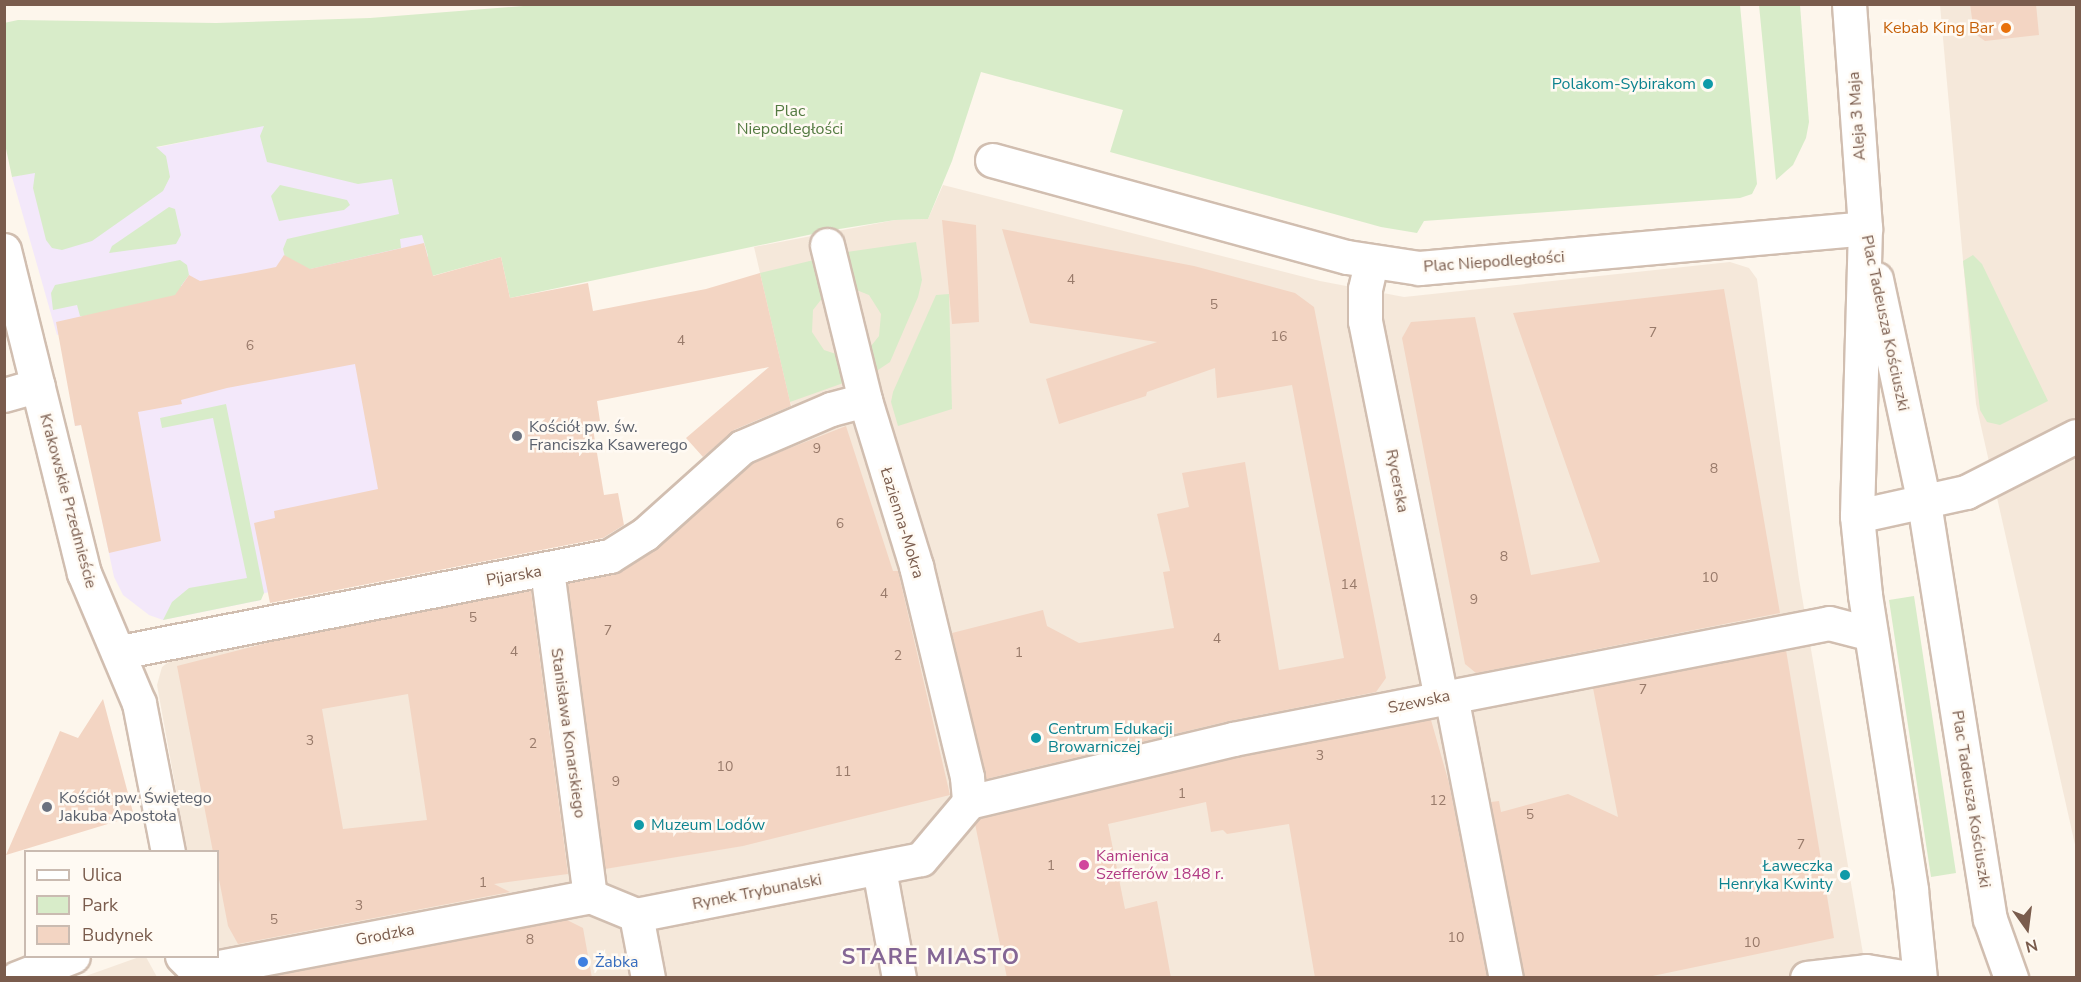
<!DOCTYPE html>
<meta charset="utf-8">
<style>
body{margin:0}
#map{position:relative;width:2081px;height:982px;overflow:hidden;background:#fdf6ec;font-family:"Nunito Sans",sans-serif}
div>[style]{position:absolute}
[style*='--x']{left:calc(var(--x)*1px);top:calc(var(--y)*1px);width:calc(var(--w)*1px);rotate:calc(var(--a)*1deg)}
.residential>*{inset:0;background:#f5e8da}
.education>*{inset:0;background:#f3e8fa}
.green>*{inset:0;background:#d8ecc9}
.building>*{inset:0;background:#f3d5c3}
.roads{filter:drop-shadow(2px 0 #d1beb0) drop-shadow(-2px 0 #d1beb0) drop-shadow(0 2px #d1beb0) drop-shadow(0 -2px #d1beb0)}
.street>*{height:33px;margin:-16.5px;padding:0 16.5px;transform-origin:16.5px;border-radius:16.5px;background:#fff}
.secondary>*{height:33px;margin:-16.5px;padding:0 16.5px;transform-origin:16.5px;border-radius:16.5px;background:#fff}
.dots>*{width:16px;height:16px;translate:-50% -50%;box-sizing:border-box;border:3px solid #fffaf3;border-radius:50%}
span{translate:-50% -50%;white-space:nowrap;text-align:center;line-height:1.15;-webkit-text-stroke:5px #fffaf3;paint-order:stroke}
.number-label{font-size:14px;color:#987a6a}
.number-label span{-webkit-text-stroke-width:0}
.food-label{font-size:16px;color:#c56008}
.right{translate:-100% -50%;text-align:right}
.culture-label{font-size:16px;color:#0d838f}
.left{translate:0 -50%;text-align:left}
.park-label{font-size:16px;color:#537a41}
.street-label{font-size:16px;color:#7a5c4d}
.worship-label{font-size:16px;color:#5b616d}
.hotel-label{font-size:16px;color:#b23c85}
.shop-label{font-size:16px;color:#366cbe}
.district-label{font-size:22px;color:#846695;font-weight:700;letter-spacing:1.5px}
.frame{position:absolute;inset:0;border:6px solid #7a5c4d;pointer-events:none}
.legend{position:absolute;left:24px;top:850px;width:195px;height:108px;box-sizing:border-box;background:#fffaf3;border:2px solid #cabbb1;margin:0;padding:8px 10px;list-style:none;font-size:18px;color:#7a5c4d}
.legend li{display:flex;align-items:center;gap:12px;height:30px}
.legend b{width:30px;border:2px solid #cabbb1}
.north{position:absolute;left:1997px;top:898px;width:60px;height:60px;-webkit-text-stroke:4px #fffaf3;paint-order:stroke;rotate:166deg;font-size:16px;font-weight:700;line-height:24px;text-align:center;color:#7a5c4d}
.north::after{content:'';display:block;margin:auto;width:21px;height:27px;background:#7a5c4d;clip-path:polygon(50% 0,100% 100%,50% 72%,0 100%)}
</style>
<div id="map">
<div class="residential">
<i style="clip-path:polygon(1940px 5px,2076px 5px,2076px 849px,1976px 404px)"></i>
<i style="clip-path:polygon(943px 185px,1320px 281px,1404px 297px,1730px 262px,1749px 268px,1757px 279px,1799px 579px,1867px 977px,208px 977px,218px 956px,218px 852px,187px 851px,157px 685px,162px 667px,179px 654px,519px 582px,549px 592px,735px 464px,807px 434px,790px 402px,754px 247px,895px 220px,928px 219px)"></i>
<i style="clip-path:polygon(142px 956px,146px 957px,157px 977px,83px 977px)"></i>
</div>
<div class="education">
<i style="clip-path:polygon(389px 100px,428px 257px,442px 450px,290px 587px,261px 594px,261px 600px,163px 620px,149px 615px,123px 595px,114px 577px,89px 458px,87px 424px,75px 426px,70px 396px,81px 394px,68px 333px,57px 335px,12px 177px)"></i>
</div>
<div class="green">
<i style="clip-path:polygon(548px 4px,1740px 5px,1757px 184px,1752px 194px,1740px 198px,1424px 221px,1417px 233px,1381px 227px,1110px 152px,1123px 110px,981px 72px,952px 161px,928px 219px,895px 220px,827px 231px,510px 298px,501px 257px,421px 279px,428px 256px,422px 235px,400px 239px,401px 248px,289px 274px,283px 249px,287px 239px,399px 214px,392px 179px,358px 184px,267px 162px,260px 136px,264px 126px,156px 147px,166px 156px,170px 177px,163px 191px,92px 241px,62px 250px,52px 248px,46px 240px,33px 188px,35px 173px,12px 177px,5px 144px,4px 23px,18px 20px,216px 23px,370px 18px)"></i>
<i style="clip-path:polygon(1759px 5px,1800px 5px,1809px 122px,1806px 138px,1793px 165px,1776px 180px)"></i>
<i style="clip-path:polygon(280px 185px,347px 200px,350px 205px,344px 210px,279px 221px,271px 196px)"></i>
<i style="clip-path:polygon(169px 207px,175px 209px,181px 235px,176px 244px,109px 253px,112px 246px)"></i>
<i style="clip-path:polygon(916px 242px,922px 280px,918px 297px,890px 362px,872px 374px,867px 351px,879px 336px,881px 314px,869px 295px,849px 287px,840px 253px)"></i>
<i style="clip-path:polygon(1973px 255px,1982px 264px,2048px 401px,2000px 425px,1987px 422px,1980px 410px,1963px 261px)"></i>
<i style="clip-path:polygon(818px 259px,827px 292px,813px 310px,812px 332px,824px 350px,845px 357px,849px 381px,790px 402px,760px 273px)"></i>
<i style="clip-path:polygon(180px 260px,187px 265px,189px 275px,181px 286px,192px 294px,85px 316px,80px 316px,77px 305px,53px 310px,51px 293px,55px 285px)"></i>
<i style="clip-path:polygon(949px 294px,952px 409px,898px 426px,891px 402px,893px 392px,936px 295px)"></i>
<i style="clip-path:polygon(226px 404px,264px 593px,261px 600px,163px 620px,172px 602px,189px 588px,247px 578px,213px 418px,162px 428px,160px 418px)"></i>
<i style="clip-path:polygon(1914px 596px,1956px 873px,1931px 877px,1889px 600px)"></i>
</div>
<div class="building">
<i style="clip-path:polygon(1970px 4px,2036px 4px,2039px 35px,1985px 41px,1974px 33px)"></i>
<i style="clip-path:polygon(942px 220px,976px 225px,979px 322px,952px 324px)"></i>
<i style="clip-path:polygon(1002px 229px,1194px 266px,1295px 293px,1314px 307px,1386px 678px,1376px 692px,1229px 721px,986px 779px,952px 633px,1043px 610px,1047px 626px,1079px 643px,1174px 628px,1163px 572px,1170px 571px,1157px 514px,1189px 507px,1182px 473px,1245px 462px,1279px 670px,1344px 658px,1292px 385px,1217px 398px,1215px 368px,1147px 392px,1146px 396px,1059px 424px,1046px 379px,1157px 342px,1030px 323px)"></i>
<i style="clip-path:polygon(424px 243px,433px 276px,501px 257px,510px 298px,588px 283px,593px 311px,706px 289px,760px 273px,791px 406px,734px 430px,703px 457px,686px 438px,769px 367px,597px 401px,600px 421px,592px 423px,604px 495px,618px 493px,624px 525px,603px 538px,270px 603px,254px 523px,275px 518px,274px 511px,378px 489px,355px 364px,227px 388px,181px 400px,182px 404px,138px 412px,161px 541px,109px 553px,81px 425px,75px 426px,56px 322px,175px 295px,189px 275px,200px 281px,246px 273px,276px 267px,284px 255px,310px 269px)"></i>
<i style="clip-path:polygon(1724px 289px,1780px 613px,1476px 673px,1465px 664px,1402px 338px,1411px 322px,1475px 317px,1531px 575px,1600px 562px,1513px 313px)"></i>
<i style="clip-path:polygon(846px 426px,893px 571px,898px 571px,950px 795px,743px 846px,605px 869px,568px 583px,620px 572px,658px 548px,752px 463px)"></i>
<i style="clip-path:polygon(evenodd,531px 591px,568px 874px,494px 884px,510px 892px,238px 944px,228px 926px,218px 874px,218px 852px,213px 852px,177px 666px,278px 640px,531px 591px,408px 694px,427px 820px,343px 829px,322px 709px,408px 694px)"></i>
<i style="clip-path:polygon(1786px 650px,1834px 938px,1643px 978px,1524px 978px,1491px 802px,1499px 801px,1501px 812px,1568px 794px,1618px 817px,1593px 688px)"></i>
<i style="clip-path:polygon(103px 699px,134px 816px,6px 855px,60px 731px,78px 738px)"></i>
<i style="clip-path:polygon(1431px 720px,1449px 783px,1487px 978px,1315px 978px,1289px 824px,1227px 834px,1223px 830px,1211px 832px,1206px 802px,1108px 824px,1125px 909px,1157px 901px,1171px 978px,1007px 978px,975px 824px,979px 819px,1237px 757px)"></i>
<i style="clip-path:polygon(567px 920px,583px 928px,592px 978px,264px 978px)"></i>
</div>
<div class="roads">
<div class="street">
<i style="--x:992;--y:160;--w:368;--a:15.3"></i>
<i style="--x:1347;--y:257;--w:73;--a:8.7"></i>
<i style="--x:1419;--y:268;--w:448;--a:-5.1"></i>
<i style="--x:827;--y:245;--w:160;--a:76.2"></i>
<i style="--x:865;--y:400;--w:174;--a:72.9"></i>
<i style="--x:916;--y:566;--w:217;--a:76.4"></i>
<i style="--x:967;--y:777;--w:25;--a:85"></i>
<i style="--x:4;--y:250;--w:333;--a:76.1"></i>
<i style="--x:84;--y:573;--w:141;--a:67.1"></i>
<i style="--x:139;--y:703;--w:152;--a:79"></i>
<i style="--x:1371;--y:263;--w:27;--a:103"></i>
<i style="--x:1365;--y:289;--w:32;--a:90"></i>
<i style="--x:1365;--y:321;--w:385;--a:78.6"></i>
<i style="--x:4;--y:395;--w:35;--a:-16"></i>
<i style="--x:1857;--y:516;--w:112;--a:-12.4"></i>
<i style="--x:1966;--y:492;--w:123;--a:-27"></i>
<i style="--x:547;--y:570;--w:329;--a:82.5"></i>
<i style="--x:120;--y:652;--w:499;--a:-11.1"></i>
<i style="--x:610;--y:556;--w:41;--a:-32.2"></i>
<i style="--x:645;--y:534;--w:130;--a:-41.9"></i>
<i style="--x:742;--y:447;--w:97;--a:-23.1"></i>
<i style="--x:831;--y:409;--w:35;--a:-15"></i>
<i style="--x:1451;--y:696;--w:287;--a:79"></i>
<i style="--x:969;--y:802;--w:271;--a:-13.4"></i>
<i style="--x:1233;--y:739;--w:607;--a:-11.01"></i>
<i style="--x:1829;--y:623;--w:43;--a:14.7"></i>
<i style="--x:879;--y:869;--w:111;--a:79.6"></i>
<i style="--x:590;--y:896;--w:50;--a:22.4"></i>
<i style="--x:636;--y:915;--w:290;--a:-11.1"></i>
<i style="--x:921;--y:859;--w:75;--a:-49.9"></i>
<i style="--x:636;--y:915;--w:64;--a:79.2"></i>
<i style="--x:182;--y:956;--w:14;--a:45"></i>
<i style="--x:192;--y:966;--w:22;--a:5"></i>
<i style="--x:214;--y:968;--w:383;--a:-10.8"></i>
<i style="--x:17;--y:978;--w:60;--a:-21.4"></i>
<i style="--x:1807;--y:978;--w:59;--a:-6.8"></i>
<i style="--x:1866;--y:971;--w:43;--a:9.5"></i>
</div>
<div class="secondary">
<i style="--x:1849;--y:4;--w:225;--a:85.9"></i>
<i style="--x:1865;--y:228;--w:288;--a:91.6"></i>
<i style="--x:1857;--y:516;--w:79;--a:84.2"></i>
<i style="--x:1865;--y:595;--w:299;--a:81.1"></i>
<i style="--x:1911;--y:890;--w:88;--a:84.2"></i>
<i style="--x:1876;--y:279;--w:229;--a:77.9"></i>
<i style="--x:1924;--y:503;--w:421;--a:81"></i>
<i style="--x:1990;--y:919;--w:63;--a:70.4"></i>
</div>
</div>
<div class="dots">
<i style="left:2006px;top:28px;background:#e8710a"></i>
<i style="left:1708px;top:84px;background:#0f9aa8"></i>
<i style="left:517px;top:436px;background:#6b7280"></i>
<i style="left:1036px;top:738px;background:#0f9aa8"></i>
<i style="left:47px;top:807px;background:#6b7280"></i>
<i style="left:639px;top:825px;background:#0f9aa8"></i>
<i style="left:1084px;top:865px;background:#d1479c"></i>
<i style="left:1845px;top:875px;background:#0f9aa8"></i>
<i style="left:583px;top:962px;background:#3f7fe0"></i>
</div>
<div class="number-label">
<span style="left:1071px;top:280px">4</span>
<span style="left:1214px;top:305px">5</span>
<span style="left:1653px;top:333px">7</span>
<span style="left:1279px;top:337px">16</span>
<span style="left:681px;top:341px">4</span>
<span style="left:250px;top:346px">6</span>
<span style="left:817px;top:449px">9</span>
<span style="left:1714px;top:469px">8</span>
<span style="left:840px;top:524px">6</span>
<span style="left:1504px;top:557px">8</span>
<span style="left:1710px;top:578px">10</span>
<span style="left:1349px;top:585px">14</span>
<span style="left:884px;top:594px">4</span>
<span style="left:1474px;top:600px">9</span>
<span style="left:473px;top:618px">5</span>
<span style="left:608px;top:631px">7</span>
<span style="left:1217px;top:639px">4</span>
<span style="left:514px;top:652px">4</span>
<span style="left:1019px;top:653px">1</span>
<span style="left:898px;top:656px">2</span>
<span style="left:1643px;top:690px">7</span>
<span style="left:310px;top:741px">3</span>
<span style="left:533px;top:744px">2</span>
<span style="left:1320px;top:756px">3</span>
<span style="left:725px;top:767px">10</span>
<span style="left:843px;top:772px">11</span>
<span style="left:616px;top:782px">9</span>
<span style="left:1182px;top:794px">1</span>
<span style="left:1438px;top:801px">12</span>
<span style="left:1530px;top:815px">5</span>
<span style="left:1801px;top:845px">7</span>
<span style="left:1051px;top:866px">1</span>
<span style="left:483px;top:883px">1</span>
<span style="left:359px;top:906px">3</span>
<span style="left:274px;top:920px">5</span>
<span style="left:1456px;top:938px">10</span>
<span style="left:530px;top:940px">8</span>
<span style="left:1752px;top:943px">10</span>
</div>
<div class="food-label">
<span class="right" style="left:1994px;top:28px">Kebab King Bar</span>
</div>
<div class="culture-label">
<span class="right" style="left:1696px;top:84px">Polakom-Sybirakom</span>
<span class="left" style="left:1048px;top:738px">Centrum Edukacji<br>Browarniczej</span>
<span class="left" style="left:651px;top:825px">Muzeum Lodów</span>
<span class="right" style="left:1833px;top:875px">Ławeczka<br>Henryka Kwinty</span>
</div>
<div class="park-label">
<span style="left:790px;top:120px">Plac<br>Niepodległości</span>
</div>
<div class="street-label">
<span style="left:1857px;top:116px;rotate:-94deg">Aleja 3 Maja</span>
<span style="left:1494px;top:262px;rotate:-4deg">Plac Niepodległości</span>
<span style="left:1885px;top:323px;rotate:78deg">Plac Tadeusza Kościuszki</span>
<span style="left:1397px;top:481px;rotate:79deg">Rycerska</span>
<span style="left:68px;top:501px;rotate:75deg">Krakowskie Przedmieście</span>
<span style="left:902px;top:523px;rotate:73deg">Łazienna-Mokra</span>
<span style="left:514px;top:576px;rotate:-10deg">Pijarska</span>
<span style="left:1419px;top:702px;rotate:-12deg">Szewska</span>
<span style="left:568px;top:733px;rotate:82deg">Stanisława Konarskiego</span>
<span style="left:1971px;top:799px;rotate:81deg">Plac Tadeusza Kościuszki</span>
<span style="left:757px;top:892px;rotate:-11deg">Rynek Trybunalski</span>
<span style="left:385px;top:935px;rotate:-11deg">Grodzka</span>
</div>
<div class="worship-label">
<span class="left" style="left:529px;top:436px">Kościół pw. św.<br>Franciszka Ksawerego</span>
<span class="left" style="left:59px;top:807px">Kościół pw. Świętego<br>Jakuba Apostoła</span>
</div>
<div class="hotel-label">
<span class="left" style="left:1096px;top:865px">Kamienica<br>Szefferów 1848 r.</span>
</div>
<div class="shop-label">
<span class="left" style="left:595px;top:962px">Żabka</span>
</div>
<div class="district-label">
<span style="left:931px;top:958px">STARE MIASTO</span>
</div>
<div class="frame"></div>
<ul class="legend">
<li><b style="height:8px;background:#fff"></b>Ulica</li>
<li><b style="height:16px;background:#d8ecc9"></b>Park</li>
<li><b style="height:16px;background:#f3d5c3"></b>Budynek</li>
</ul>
<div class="north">N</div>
</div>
